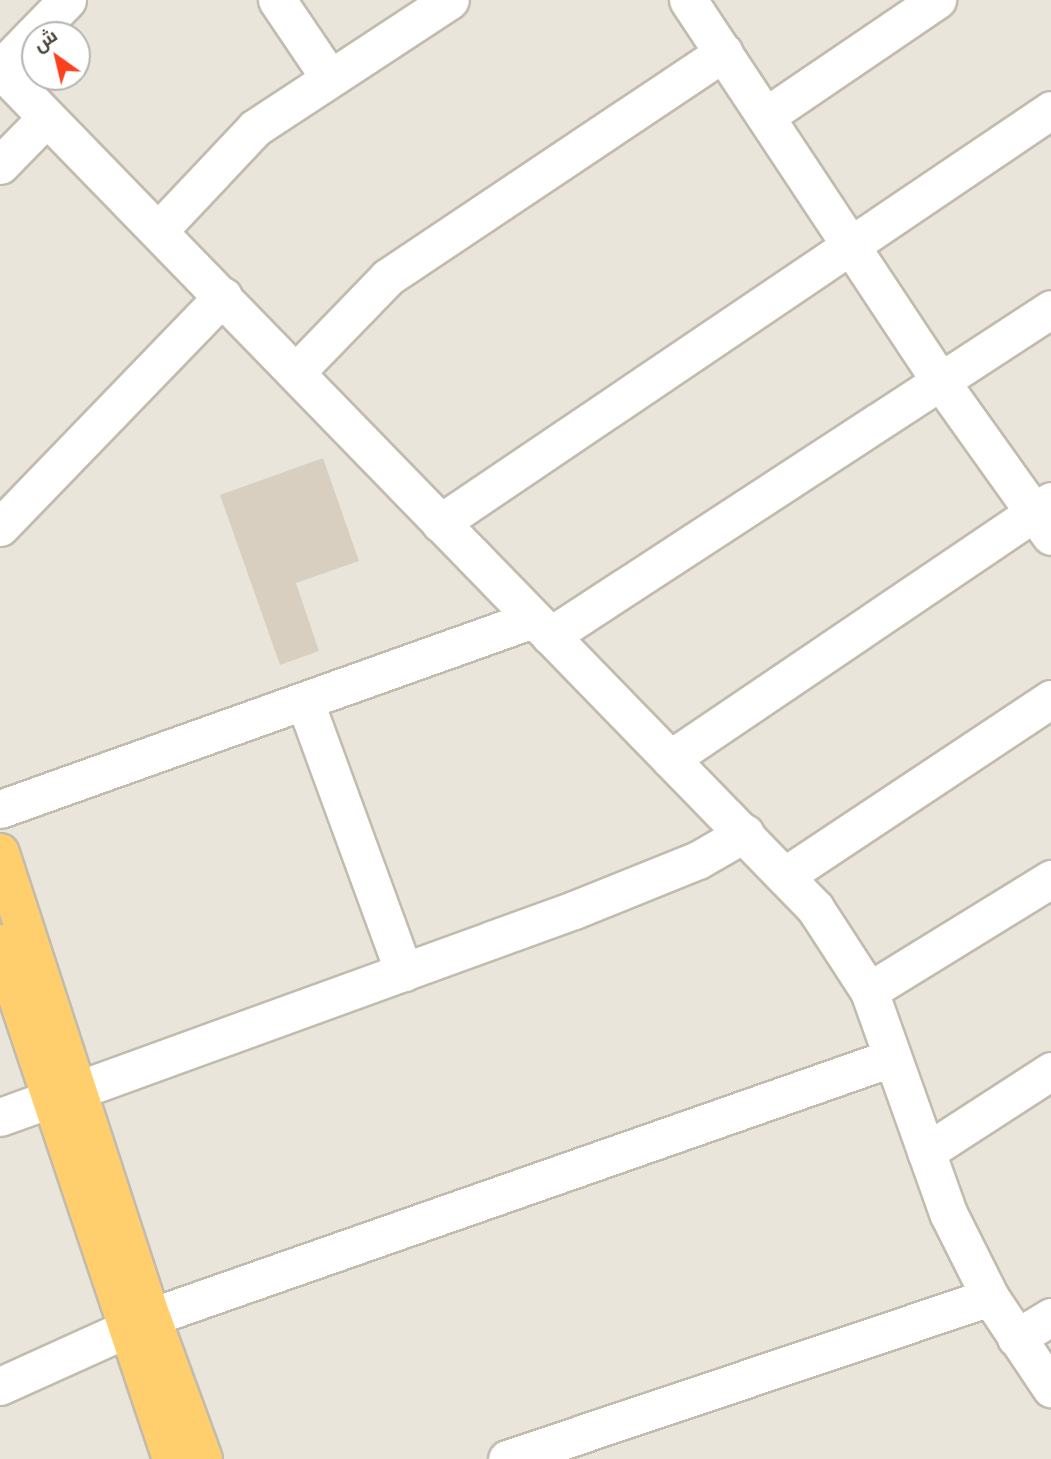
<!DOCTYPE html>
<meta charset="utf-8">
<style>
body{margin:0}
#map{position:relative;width:1051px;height:1459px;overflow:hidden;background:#f6f3ec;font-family:Jost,Cairo,sans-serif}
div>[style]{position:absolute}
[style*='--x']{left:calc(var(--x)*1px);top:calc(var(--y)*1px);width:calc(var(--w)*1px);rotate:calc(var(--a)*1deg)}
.residential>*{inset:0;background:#eae5da}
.building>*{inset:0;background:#d8cfc1}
.roads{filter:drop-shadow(2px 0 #c2bbae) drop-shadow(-2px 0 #c2bbae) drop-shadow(0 2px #c2bbae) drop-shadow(0 -2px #c2bbae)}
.minor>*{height:37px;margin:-18.5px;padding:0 18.5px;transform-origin:18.5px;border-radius:18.5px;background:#fff}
.highway>*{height:38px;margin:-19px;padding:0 19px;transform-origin:19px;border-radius:19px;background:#ffcf6e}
span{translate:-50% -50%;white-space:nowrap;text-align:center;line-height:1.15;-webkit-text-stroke:5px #fff;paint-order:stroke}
.north{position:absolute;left:21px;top:21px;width:70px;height:70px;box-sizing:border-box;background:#fff;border:2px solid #b7b4b0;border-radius:50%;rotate:326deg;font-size:19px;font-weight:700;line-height:28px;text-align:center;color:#4b4439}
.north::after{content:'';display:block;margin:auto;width:24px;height:32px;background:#fc3f1d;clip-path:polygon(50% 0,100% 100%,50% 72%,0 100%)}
</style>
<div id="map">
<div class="residential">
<i style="clip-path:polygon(evenodd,0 0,1051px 0,1051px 1459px,0 1459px,0 0,35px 35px,77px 35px,77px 77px,35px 77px,35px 35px)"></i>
</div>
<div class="building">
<i style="clip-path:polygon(323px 458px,359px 561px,296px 583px,319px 651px,280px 665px,220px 495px)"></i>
</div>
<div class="roads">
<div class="minor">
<i style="--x:277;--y:0;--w:93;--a:56"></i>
<i style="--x:688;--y:0;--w:458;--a:56.5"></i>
<i style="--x:941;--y:382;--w:189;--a:54.5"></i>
<i style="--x:0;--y:69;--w:1170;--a:45.83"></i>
<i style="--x:815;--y:908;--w:99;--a:57"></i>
<i style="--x:869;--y:991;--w:236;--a:70.4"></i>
<i style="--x:948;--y:1213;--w:94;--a:63.4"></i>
<i style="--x:990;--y:1297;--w:110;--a:56.2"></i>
<i style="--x:0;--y:69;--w:96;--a:-45.8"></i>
<i style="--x:766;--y:116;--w:207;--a:-34.2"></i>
<i style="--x:0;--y:165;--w:66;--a:-45.6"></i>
<i style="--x:159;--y:230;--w:140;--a:-46.7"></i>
<i style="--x:255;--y:128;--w:233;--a:-33.3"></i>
<i style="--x:297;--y:371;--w:131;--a:-45.9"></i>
<i style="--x:388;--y:277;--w:404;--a:-33.8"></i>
<i style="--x:440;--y:523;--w:737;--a:-34.06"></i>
<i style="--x:0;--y:527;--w:321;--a:-46"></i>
<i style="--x:550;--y:636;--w:598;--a:-33.13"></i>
<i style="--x:305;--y:702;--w:288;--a:69.9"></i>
<i style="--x:670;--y:759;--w:460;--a:-34.1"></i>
<i style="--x:0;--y:809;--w:566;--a:-19.62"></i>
<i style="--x:786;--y:875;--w:318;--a:-33.6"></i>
<i style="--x:869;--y:991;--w:214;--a:-31.6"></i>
<i style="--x:78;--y:1090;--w:528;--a:-19.95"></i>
<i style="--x:574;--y:910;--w:134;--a:-22"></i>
<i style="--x:698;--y:860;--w:54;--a:-29.9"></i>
<i style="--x:0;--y:1117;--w:53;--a:-19.8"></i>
<i style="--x:926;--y:1152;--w:149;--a:-32.9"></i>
<i style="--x:151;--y:1317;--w:784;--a:-19.29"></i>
<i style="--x:1016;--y:1338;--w:41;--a:-31"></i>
<i style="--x:0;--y:1386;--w:138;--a:-24.3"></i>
<i style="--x:507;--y:1459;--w:509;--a:-18.54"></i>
</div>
<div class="highway">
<i style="--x:0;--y:853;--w:488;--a:72"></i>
<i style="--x:151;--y:1317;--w:151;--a:69.9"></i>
<i style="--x:0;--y:944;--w:543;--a:71.53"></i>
</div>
</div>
<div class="north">ش</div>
</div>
